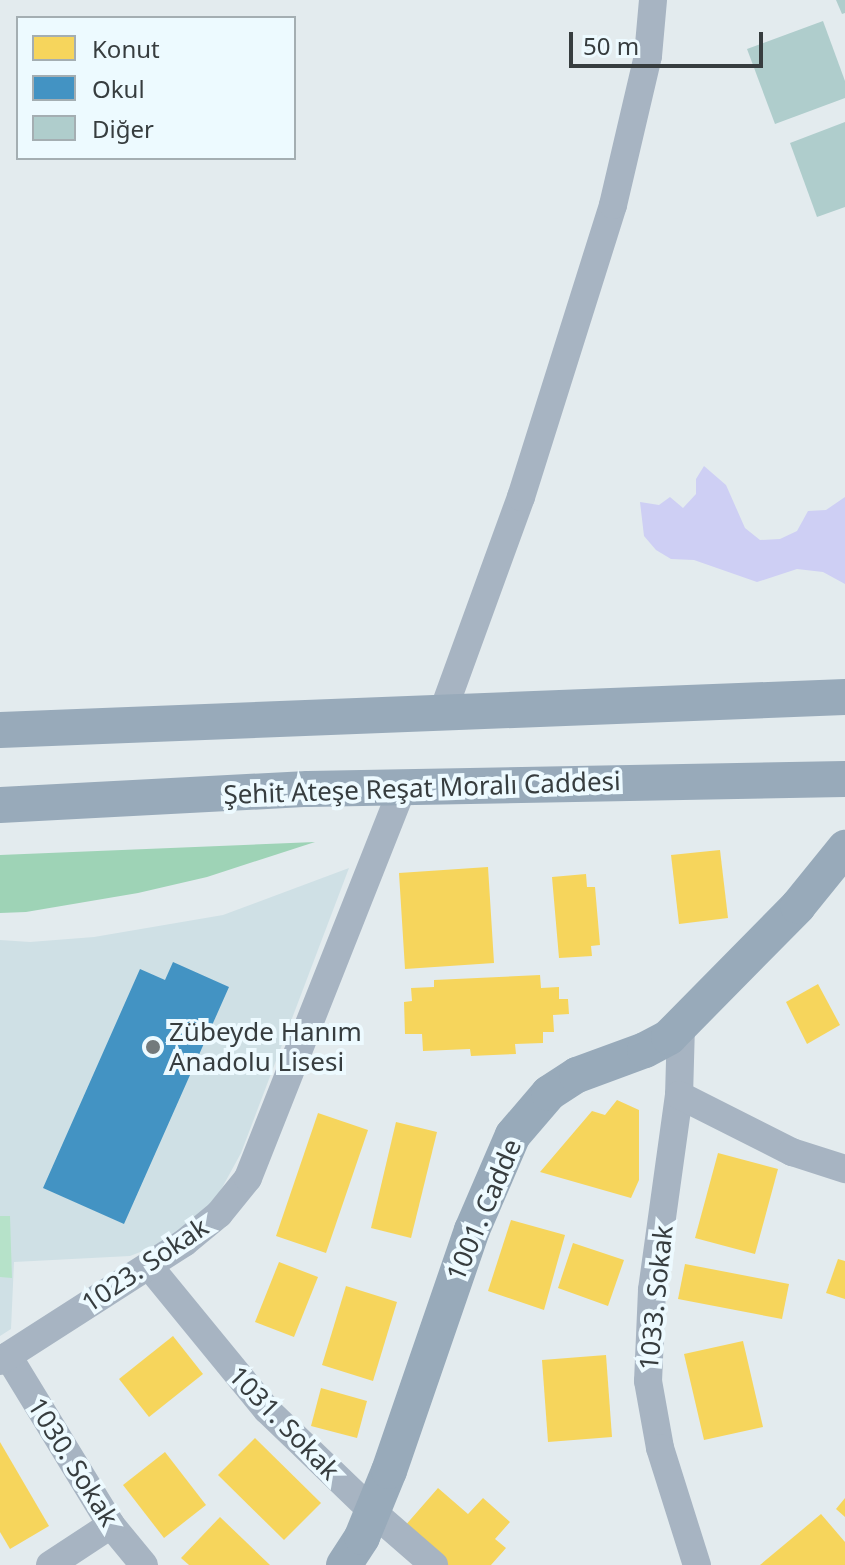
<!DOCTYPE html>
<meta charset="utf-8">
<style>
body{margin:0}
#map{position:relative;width:845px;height:1565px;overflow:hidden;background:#e3ebee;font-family:"Noto Sans",sans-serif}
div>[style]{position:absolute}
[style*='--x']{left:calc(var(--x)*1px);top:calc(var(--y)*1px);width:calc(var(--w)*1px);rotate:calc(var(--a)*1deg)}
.built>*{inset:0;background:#cfe0e5}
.green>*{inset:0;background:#b6e2c9}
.forest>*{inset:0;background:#9ed3b6}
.water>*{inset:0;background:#cecff4}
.homes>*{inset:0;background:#f6d55c}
.schools>*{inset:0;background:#4393c3}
.building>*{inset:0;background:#afcdcc}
.minor>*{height:28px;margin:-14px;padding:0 14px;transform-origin:14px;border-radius:14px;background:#a7b4c2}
.major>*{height:36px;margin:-18px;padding:0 18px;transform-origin:18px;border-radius:18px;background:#98aaba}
.dots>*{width:22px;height:22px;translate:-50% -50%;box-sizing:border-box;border:4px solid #edfaff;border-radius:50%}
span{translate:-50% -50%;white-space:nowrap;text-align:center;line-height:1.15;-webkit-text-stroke:8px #edfaff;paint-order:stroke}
.street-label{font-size:26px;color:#373d3f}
.poi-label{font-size:26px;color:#373d3f}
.left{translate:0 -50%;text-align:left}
.legend{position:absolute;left:16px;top:16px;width:280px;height:144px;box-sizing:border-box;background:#edfaff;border:2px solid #a4aeb2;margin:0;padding:10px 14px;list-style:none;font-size:24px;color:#373d3f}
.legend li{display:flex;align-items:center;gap:16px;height:40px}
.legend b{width:40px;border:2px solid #a4aeb2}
.scale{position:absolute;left:569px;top:32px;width:194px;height:36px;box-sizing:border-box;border:4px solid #373d3f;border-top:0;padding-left:10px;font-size:24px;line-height:28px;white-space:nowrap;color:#373d3f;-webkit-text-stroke:6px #edfaff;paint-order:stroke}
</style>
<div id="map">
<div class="built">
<i style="clip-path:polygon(349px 868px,241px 1153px,211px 1208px,179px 1237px,130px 1256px,14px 1262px,11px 1329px,0 1336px,0 940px,30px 942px,94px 937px,223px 915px)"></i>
</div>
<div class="green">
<i style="clip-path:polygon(0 1216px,10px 1216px,12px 1278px,0 1277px)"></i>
</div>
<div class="forest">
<i style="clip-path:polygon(315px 842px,207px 877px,138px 893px,26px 912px,0 913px,0 855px)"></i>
</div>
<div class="water">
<i style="clip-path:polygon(704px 466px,726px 485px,745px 528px,760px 540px,780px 539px,797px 531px,808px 511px,826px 510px,845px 497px,845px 584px,823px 572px,797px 569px,757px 582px,694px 560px,671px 559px,656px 550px,644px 536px,640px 502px,659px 505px,670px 497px,683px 508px,696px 494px,696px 479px)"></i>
</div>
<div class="homes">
<i style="clip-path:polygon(720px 850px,728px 918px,679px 924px,671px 855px)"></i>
<i style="clip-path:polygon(488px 867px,494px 963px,405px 969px,399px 873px)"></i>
<i style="clip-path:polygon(586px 874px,587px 887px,595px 887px,600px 945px,591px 946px,592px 956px,559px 958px,552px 877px)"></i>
<i style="clip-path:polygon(540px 975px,541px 988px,559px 987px,559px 999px,568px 999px,569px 1014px,553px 1015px,554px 1032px,543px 1032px,543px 1043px,515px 1044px,516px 1054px,471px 1056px,470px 1049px,423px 1051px,422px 1034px,405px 1034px,404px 1002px,412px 1001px,411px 988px,434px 987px,434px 980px)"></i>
<i style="clip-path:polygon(818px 984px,840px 1025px,807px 1044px,786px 1002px)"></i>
<i style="clip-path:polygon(617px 1100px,639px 1110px,639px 1180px,631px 1198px,540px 1172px,592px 1111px,605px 1115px)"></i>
<i style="clip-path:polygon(318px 1113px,368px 1130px,326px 1253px,276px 1236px)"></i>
<i style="clip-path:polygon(396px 1122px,437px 1132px,411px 1238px,371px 1228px)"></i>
<i style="clip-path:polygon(718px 1153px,778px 1169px,755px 1254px,695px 1238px)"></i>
<i style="clip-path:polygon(511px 1220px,565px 1235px,544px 1310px,488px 1291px)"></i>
<i style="clip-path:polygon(573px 1243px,624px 1260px,608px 1306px,558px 1288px)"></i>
<i style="clip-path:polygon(838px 1259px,845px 1261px,845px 1299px,826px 1293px)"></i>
<i style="clip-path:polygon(279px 1262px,318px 1277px,294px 1337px,255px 1322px)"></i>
<i style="clip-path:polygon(685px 1264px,789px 1284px,782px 1319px,678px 1299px)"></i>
<i style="clip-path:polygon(346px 1286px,397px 1302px,373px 1381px,322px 1365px)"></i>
<i style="clip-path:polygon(173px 1336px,203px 1374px,149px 1417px,119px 1379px)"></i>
<i style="clip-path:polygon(743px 1341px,763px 1427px,704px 1440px,684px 1354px)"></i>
<i style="clip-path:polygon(606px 1355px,612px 1437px,548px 1442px,542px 1360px)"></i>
<i style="clip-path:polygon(321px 1388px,367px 1401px,357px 1438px,311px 1426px)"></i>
<i style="clip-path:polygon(255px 1438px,321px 1503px,284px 1540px,218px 1475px)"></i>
<i style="clip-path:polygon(0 1442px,49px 1526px,10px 1549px,0 1532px)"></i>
<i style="clip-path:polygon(165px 1452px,206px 1505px,164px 1538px,123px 1485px)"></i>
<i style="clip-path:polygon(438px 1488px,468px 1514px,483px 1498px,510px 1522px,495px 1539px,506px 1548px,491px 1565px,448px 1565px,404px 1527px)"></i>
<i style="clip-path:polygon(845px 1498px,845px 1517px,836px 1509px)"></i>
<i style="clip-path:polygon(821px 1514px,845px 1542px,845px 1565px,760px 1565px)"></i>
<i style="clip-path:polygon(220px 1517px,270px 1565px,189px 1565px,181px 1558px)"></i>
</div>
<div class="schools">
<i style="clip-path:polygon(173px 962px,229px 987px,124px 1224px,43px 1188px,140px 969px,165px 980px)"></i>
</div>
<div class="building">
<i style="clip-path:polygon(836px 0,845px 0,845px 13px,842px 14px)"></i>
<i style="clip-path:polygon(823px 21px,845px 81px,845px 98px,775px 124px,747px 49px)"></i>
<i style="clip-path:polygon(845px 122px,845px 207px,817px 217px,790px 143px)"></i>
</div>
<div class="minor">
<i style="--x:442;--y:714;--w:231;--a:-70"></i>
<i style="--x:521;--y:497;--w:306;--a:-72.5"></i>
<i style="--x:613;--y:205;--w:153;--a:-76.8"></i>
<i style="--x:648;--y:56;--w:56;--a:-84.9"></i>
<i style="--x:681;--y:1025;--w:70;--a:91.6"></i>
<i style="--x:679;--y:1095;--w:197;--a:97.9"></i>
<i style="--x:652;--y:1290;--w:91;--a:92.5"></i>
<i style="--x:648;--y:1381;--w:68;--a:79.8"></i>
<i style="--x:660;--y:1448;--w:123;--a:72.5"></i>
<i style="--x:679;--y:1095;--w:127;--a:26.8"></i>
<i style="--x:792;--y:1152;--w:56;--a:17.8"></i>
<i style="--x:149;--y:1266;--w:186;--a:50.7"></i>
<i style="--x:267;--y:1410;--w:147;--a:43.9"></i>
<i style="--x:373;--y:1512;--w:81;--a:41"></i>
<i style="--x:8;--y:1356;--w:198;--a:58.6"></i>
<i style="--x:111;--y:1525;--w:52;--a:50.5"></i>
<i style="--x:0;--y:1361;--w:219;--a:-32.7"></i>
<i style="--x:184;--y:1243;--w:45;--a:-39.6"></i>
<i style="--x:219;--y:1214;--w:46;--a:-51.1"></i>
<i style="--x:248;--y:1178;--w:421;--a:-68.4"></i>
<i style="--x:50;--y:1565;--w:73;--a:-33.3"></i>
</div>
<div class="major">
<i style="--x:0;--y:730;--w:846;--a:-2.24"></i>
<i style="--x:0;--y:805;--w:308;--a:-3"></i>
<i style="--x:308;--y:789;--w:537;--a:-1.07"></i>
<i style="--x:344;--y:1565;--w:33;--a:-57"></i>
<i style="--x:362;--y:1537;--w:71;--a:-67.8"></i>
<i style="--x:389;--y:1471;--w:255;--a:-71"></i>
<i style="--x:472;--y:1230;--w:103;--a:-66.7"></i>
<i style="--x:513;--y:1135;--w:55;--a:-49.4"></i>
<i style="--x:549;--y:1093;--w:33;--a:-33"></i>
<i style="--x:577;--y:1075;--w:72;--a:-20.2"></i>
<i style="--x:645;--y:1050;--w:27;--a:-28"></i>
<i style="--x:669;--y:1037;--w:184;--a:-45.4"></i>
<i style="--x:798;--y:906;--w:75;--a:-51"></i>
</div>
<div class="dots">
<i style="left:153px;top:1047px;background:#737a7c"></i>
</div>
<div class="street-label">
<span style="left:422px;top:788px;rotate:-2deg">Şehit Ateşe Reşat Moralı Caddesi</span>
<span style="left:484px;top:1210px;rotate:-67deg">1001. Cadde</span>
<span style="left:145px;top:1265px;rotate:-34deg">1023. Sokak</span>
<span style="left:656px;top:1298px;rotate:-84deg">1033. Sokak</span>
<span style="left:284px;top:1423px;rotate:46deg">1031. Sokak</span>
<span style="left:73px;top:1462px;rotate:58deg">1030. Sokak</span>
</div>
<div class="poi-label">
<span class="left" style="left:169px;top:1047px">Zübeyde Hanım<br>Anadolu Lisesi</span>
</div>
<ul class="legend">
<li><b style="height:22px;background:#f6d55c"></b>Konut</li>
<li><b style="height:22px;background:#4393c3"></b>Okul</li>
<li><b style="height:22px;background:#afcdcc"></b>Diğer</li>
</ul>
<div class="scale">50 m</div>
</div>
